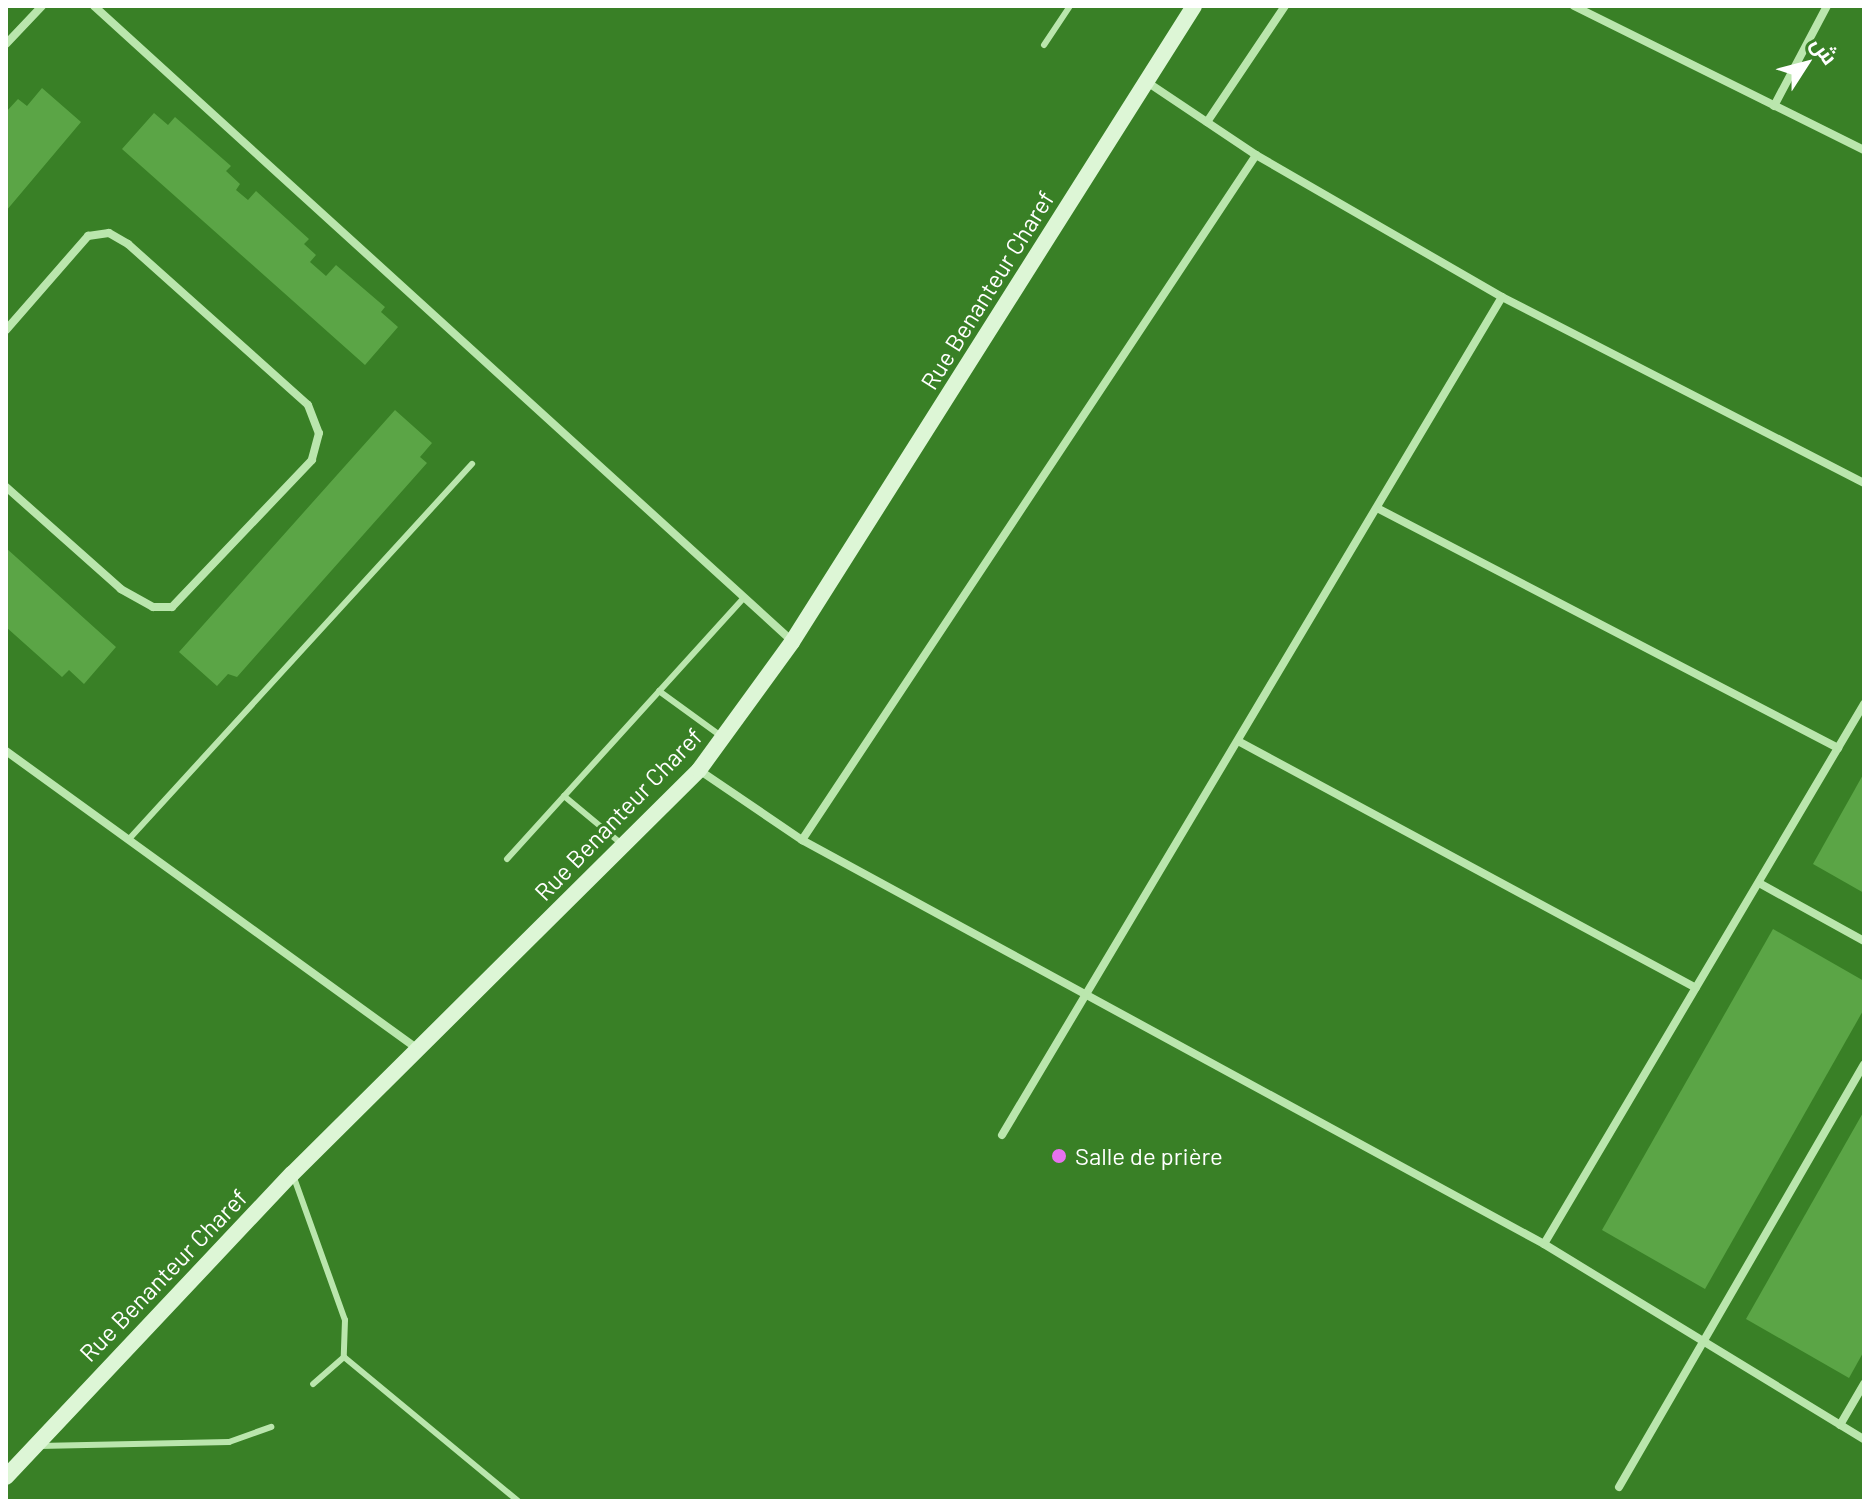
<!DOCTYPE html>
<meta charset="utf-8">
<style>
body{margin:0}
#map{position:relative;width:1870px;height:1507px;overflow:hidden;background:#398026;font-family:Barlow,Cairo,sans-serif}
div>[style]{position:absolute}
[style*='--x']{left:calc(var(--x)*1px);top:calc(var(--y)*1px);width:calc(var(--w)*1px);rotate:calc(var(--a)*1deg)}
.building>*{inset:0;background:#5ba546}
.service>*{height:6px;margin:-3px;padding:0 3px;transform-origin:3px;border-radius:3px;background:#bae6ad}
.minor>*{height:8px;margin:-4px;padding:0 4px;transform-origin:4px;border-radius:4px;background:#bae6ad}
.secondary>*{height:16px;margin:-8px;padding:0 8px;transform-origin:8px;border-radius:8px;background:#ddf6d6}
.dots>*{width:22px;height:22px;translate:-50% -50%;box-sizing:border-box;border:4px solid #398026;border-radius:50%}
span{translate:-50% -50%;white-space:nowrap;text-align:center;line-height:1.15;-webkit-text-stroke:6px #398026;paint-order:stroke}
.street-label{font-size:24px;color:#fff}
.poi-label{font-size:24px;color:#fff}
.left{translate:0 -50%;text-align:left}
.frame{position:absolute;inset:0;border:8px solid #fff;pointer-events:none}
.north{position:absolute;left:1766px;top:24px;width:80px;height:80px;-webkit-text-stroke:6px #398026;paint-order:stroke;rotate:54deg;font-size:22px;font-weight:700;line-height:32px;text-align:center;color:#fff}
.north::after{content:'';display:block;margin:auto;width:28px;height:36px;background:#fff;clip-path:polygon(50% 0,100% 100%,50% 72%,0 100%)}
</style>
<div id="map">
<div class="building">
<i style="clip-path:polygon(42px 88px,81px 122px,6px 211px,6px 112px,18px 99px,27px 106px)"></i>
<i style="clip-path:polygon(154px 113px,168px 125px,175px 117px,231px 166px,226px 171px,240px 184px,236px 190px,248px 200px,256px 191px,309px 239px,304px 244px,316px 255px,310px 262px,326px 276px,336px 265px,385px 307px,381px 312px,398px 327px,365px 365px,122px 149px)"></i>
<i style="clip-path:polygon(395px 410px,432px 443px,420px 457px,427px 463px,237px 677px,228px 674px,217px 686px,179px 652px)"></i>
<i style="clip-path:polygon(6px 548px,116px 647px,84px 684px,69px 670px,62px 677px,6px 627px)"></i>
<i style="clip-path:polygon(1864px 773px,1864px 893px,1813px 864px)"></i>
<i style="clip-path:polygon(1773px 929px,1864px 981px,1864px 1009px,1705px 1289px,1602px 1230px)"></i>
<i style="clip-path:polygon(1864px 1111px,1864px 1351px,1849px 1378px,1746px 1319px)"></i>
</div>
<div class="service">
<i style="--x:1044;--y:45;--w:47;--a:-56.3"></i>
<i style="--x:659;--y:691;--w:77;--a:36"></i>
<i style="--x:564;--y:796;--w:77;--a:39.7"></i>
<i style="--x:130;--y:838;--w:507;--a:-47.56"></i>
<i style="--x:507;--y:859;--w:353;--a:-47.8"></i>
<i style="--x:293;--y:1175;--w:154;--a:70.3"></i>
<i style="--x:345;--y:1320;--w:37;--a:92"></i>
<i style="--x:344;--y:1357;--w:41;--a:138.9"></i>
<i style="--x:344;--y:1357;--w:226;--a:39.6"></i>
<i style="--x:39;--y:1446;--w:190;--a:-1.2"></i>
<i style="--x:229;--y:1442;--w:45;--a:-19.7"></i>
</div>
<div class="minor">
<i style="--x:94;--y:6;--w:944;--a:42.29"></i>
<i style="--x:1574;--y:6;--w:324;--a:26.4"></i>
<i style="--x:6;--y:44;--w:52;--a:-46.5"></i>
<i style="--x:1147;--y:82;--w:131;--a:33.8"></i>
<i style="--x:1256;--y:155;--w:284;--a:30"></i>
<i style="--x:1502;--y:297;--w:407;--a:27.2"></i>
<i style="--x:1774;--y:106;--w:113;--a:-62.1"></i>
<i style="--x:1207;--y:122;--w:140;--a:-56.1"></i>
<i style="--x:6;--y:330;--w:125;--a:-48.9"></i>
<i style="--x:88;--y:236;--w:21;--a:-8"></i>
<i style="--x:109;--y:233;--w:22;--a:30"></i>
<i style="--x:128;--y:244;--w:241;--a:41.8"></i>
<i style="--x:308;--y:405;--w:30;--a:69"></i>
<i style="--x:319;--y:433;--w:28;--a:105"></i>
<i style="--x:312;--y:460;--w:203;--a:133.6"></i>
<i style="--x:172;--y:607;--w:19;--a:180"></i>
<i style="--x:153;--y:607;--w:37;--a:-151"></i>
<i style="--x:121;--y:589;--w:154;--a:-138.4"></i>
<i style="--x:1377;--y:508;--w:520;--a:27.5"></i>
<i style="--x:1238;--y:741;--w:520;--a:28.34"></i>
<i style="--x:6;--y:751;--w:510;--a:35.9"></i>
<i style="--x:699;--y:770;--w:125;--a:34.2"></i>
<i style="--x:802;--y:840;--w:845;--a:28.57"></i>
<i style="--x:1544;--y:1244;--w:375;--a:31.4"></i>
<i style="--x:802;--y:840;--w:822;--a:-56.46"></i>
<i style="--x:1759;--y:883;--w:120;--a:28.9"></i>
<i style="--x:1002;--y:1135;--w:976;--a:-59.18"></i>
<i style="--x:1544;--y:1244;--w:628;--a:-59.35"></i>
<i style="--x:1840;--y:1425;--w:48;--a:-59.7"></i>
<i style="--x:1619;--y:1487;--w:488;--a:-59.9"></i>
</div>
<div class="secondary">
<i style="--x:6;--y:1477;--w:417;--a:-46.7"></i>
<i style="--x:292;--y:1174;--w:573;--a:-44.79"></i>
<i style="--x:699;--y:770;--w:158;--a:-54"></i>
<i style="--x:792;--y:642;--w:752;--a:-57.7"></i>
</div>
<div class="dots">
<i style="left:1059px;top:1156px;background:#e772ef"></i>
</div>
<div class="street-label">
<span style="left:987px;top:290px;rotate:-58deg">Rue Benanteur Charef</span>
<span style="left:618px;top:814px;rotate:-46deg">Rue Benanteur Charef</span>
<span style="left:163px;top:1275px;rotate:-46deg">Rue Benanteur Charef</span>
</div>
<div class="poi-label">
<span class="left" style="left:1075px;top:1156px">Salle de prière</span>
</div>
<div class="frame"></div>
<div class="north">ش</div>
</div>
